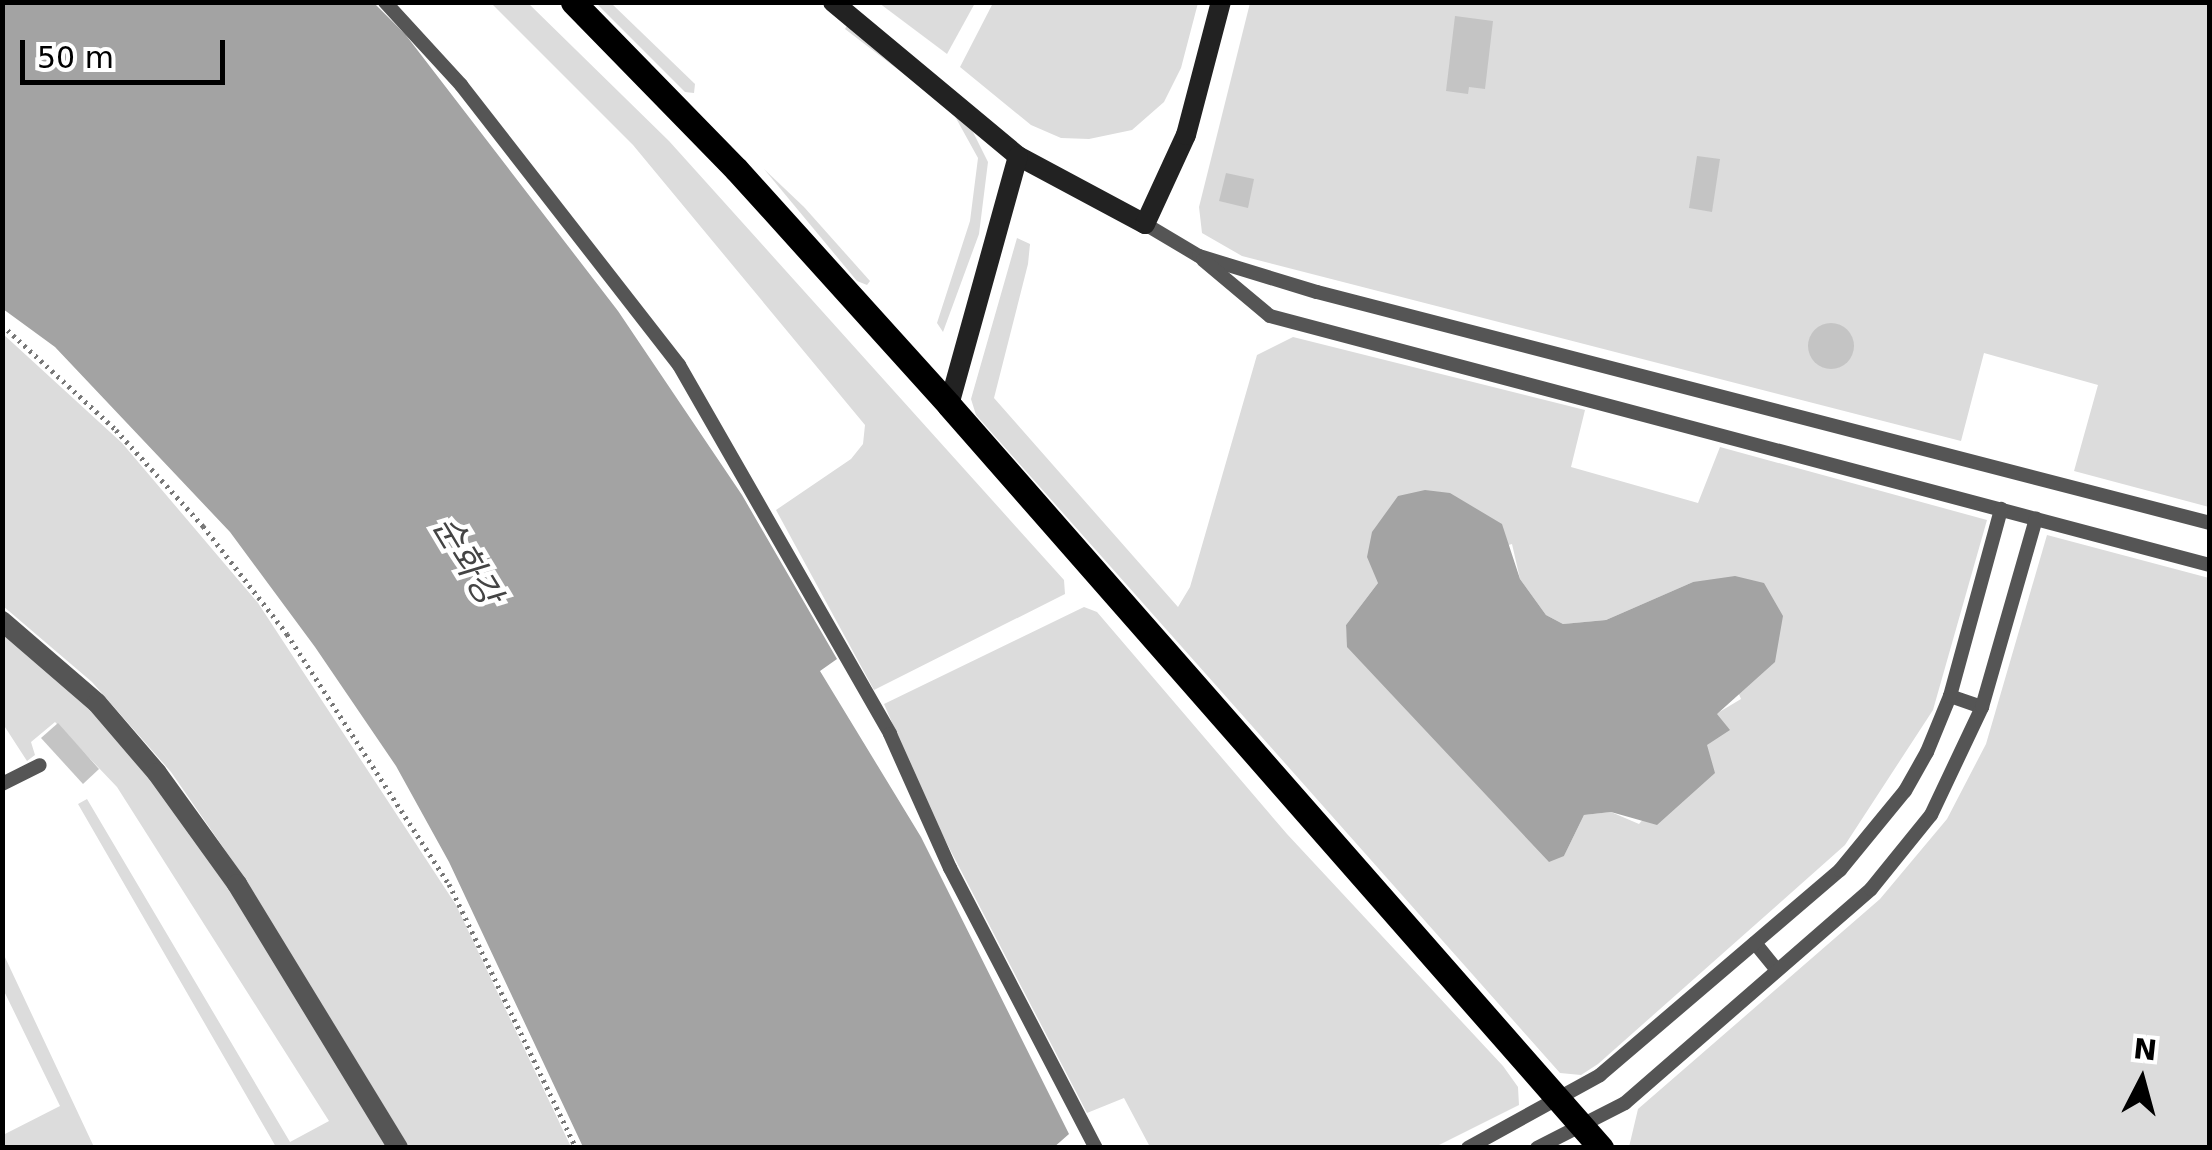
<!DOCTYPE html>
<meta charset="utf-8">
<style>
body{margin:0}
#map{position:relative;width:2212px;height:1150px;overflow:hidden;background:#fff;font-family:"DejaVu Sans","Noto Sans KR",sans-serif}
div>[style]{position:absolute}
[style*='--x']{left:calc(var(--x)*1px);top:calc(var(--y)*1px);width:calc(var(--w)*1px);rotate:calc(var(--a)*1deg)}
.green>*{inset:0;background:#dcdcdc}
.water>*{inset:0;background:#a3a3a3}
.building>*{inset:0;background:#c4c4c4}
.round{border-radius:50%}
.path>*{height:5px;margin-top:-2.5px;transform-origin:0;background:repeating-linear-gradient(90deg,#777 0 2.5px,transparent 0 7.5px)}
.lane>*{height:14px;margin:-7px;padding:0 7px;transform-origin:7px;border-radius:7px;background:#555}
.street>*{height:20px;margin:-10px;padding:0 10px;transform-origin:10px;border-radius:10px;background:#555}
.secondary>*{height:20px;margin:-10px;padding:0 10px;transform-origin:10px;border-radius:10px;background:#222}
.primary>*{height:25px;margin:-12.5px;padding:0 12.5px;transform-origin:12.5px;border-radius:12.5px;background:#000}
span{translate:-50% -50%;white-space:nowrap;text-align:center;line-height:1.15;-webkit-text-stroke:9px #fff;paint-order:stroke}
.water-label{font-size:35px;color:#444;font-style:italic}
.frame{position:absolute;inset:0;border:5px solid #000;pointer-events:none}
.north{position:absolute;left:2092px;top:1030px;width:100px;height:100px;-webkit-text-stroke:8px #fff;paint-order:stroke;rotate:6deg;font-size:28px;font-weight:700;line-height:40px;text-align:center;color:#000}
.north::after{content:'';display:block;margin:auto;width:35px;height:45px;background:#000;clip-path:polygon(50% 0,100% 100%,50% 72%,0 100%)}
.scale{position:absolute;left:20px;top:40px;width:205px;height:45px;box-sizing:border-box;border:5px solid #000;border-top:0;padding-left:12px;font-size:30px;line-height:35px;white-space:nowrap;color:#000;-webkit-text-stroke:8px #fff;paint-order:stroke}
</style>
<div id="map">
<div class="green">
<i style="clip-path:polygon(491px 3px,528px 3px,669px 141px,1064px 580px,1065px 594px,874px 690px,776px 510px,851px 459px,863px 444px,865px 425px,633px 145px)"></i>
<i style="clip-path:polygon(596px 3px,611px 3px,695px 84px,694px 93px,685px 92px)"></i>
<i style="clip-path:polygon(879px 3px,975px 3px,947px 54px)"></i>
<i style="clip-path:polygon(993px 3px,993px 2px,1198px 3px,1181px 68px,1164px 102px,1132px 130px,1089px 139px,1061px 138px,1031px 125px,960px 67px)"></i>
<i style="clip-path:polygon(1250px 3px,2209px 3px,2209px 507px,2074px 471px,2098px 385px,1984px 353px,1961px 441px,1242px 256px,1202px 233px,1199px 207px)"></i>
<i style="clip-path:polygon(848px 24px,967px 120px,988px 162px,979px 234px,943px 332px,937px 323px,970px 221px,978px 158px,952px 111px,845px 29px)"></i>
<i style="clip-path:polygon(764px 169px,804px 207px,870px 281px,867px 285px,857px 281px)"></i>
<i style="clip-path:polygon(evenodd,1017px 238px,1030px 244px,1028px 264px,994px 398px,1178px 607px,1190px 587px,1257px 355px,1293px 337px,1585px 410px,1571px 467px,1698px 503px,1720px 447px,1987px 520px,1933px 710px,1845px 845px,1598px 1064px,1581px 1075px,1560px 1073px,976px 415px,971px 399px,1017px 238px,1512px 544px,1520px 579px,1546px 615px,1563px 624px,1606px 620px,1693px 582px,1741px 699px,1716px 714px,1707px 745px,1639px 824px,1611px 812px,1584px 815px,1564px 856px,1348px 647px,1346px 625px,1378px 583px,1512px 544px)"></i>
<i style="clip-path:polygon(3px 334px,122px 443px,258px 603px,456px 905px,571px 1147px,409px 1147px,243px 876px,171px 772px,92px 682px,3px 606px)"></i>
<i style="clip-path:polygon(2047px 535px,2209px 578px,2209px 1147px,1629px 1147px,1638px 1109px,1880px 899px,1947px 819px,1986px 744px)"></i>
<i style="clip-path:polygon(1084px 607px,1097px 612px,1287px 834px,1503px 1066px,1518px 1087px,1519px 1105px,1433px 1148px,1150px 1147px,1124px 1098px,1087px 1113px,930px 811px,884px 704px)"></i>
<i style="clip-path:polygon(2px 632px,78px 696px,145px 771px,238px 902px,387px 1147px,276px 1147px,78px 804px,87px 799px,290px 1142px,329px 1121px,117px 787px,55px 722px,31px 742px,35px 755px,27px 761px,3px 724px)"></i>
<i style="clip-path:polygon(3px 953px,94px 1147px,3px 1147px,3px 1135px,60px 1106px,3px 989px)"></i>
</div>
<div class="water">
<i style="clip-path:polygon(3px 3px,374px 3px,405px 34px,618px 311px,742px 495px,837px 659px,820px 671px,921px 837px,1069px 1134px,1053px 1148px,583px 1147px,449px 862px,396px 766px,315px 647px,230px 532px,55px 347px,3px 309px)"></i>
<i style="clip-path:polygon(1425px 490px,1450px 493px,1502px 524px,1520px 579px,1546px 615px,1563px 624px,1606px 620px,1693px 582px,1735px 576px,1764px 583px,1783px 616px,1775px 662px,1717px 714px,1730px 730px,1707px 745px,1715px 773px,1657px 825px,1611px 812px,1584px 815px,1564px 856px,1549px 862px,1347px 647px,1346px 625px,1378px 583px,1367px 557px,1372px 532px,1398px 496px)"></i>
</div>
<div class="building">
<i style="clip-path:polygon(1455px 16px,1493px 21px,1485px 89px,1469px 87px,1468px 94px,1446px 91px)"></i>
<i style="clip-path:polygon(1697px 156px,1720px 159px,1712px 212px,1689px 208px)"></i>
<i style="clip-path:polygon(1226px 173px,1254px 179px,1248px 208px,1219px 201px)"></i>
<i class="round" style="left:1808px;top:323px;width:46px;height:46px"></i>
<i style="clip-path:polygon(58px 723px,99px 769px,83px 784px,41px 738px)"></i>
</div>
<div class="path">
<i style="--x:2;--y:325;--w:155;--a:42.6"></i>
<i style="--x:116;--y:430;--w:130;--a:47.8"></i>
<i style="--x:203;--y:526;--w:137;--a:52.1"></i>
<i style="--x:287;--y:634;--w:298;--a:57.1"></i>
<i style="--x:449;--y:884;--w:293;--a:64.3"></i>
</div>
<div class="lane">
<i style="--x:385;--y:2;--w:113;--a:47.5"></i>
<i style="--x:461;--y:85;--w:355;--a:52.1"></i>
<i style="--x:679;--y:365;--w:425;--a:60.2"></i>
<i style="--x:890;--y:734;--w:147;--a:65.9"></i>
<i style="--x:950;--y:868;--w:316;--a:62.5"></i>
<i style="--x:1145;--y:224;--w:63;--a:30.7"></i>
<i style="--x:1199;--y:256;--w:123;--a:17"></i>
<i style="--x:1317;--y:292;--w:922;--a:14.5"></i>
<i style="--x:1203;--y:260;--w:87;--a:39.9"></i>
<i style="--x:1270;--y:316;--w:972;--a:14.84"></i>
<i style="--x:1950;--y:696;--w:34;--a:19"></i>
<i style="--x:2;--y:784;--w:42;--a:-26.6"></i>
<i style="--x:1755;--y:943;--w:35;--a:51"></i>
<i style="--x:1468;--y:1148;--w:151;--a:-28.9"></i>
<i style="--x:1600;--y:1075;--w:316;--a:-40.5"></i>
<i style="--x:1840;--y:870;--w:102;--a:-50.6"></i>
<i style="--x:1905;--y:791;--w:45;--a:-60.6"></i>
<i style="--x:1927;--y:752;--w:61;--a:-67.7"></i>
<i style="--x:1950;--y:696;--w:194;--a:-74.7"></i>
<i style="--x:1537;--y:1148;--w:99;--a:-27.1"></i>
<i style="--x:1625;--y:1103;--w:326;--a:-41"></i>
<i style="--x:1871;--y:889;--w:95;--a:-51"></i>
<i style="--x:1931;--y:815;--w:119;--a:-64.7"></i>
<i style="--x:1982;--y:707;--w:196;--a:-74"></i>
</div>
<div class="street">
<i style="--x:2;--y:621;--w:125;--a:40.8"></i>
<i style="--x:97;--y:703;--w:92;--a:49.4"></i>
<i style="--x:157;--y:773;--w:137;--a:54.2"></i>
<i style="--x:237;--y:884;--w:309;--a:58.6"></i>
</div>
<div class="secondary">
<i style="--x:833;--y:2;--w:241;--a:39.8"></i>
<i style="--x:1018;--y:156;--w:144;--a:28.2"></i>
<i style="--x:1145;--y:224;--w:98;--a:-65.3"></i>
<i style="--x:1186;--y:135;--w:138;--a:-75.3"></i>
<i style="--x:949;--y:405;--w:258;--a:-74.5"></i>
</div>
<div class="primary">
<i style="--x:573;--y:2;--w:233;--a:45.7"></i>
<i style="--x:736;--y:169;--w:318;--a:47.9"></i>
<i style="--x:949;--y:405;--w:989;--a:48.73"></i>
</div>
<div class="water-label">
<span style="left:467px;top:560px;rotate:59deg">순화강</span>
</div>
<div class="frame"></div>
<div class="north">N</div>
<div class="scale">50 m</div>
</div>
